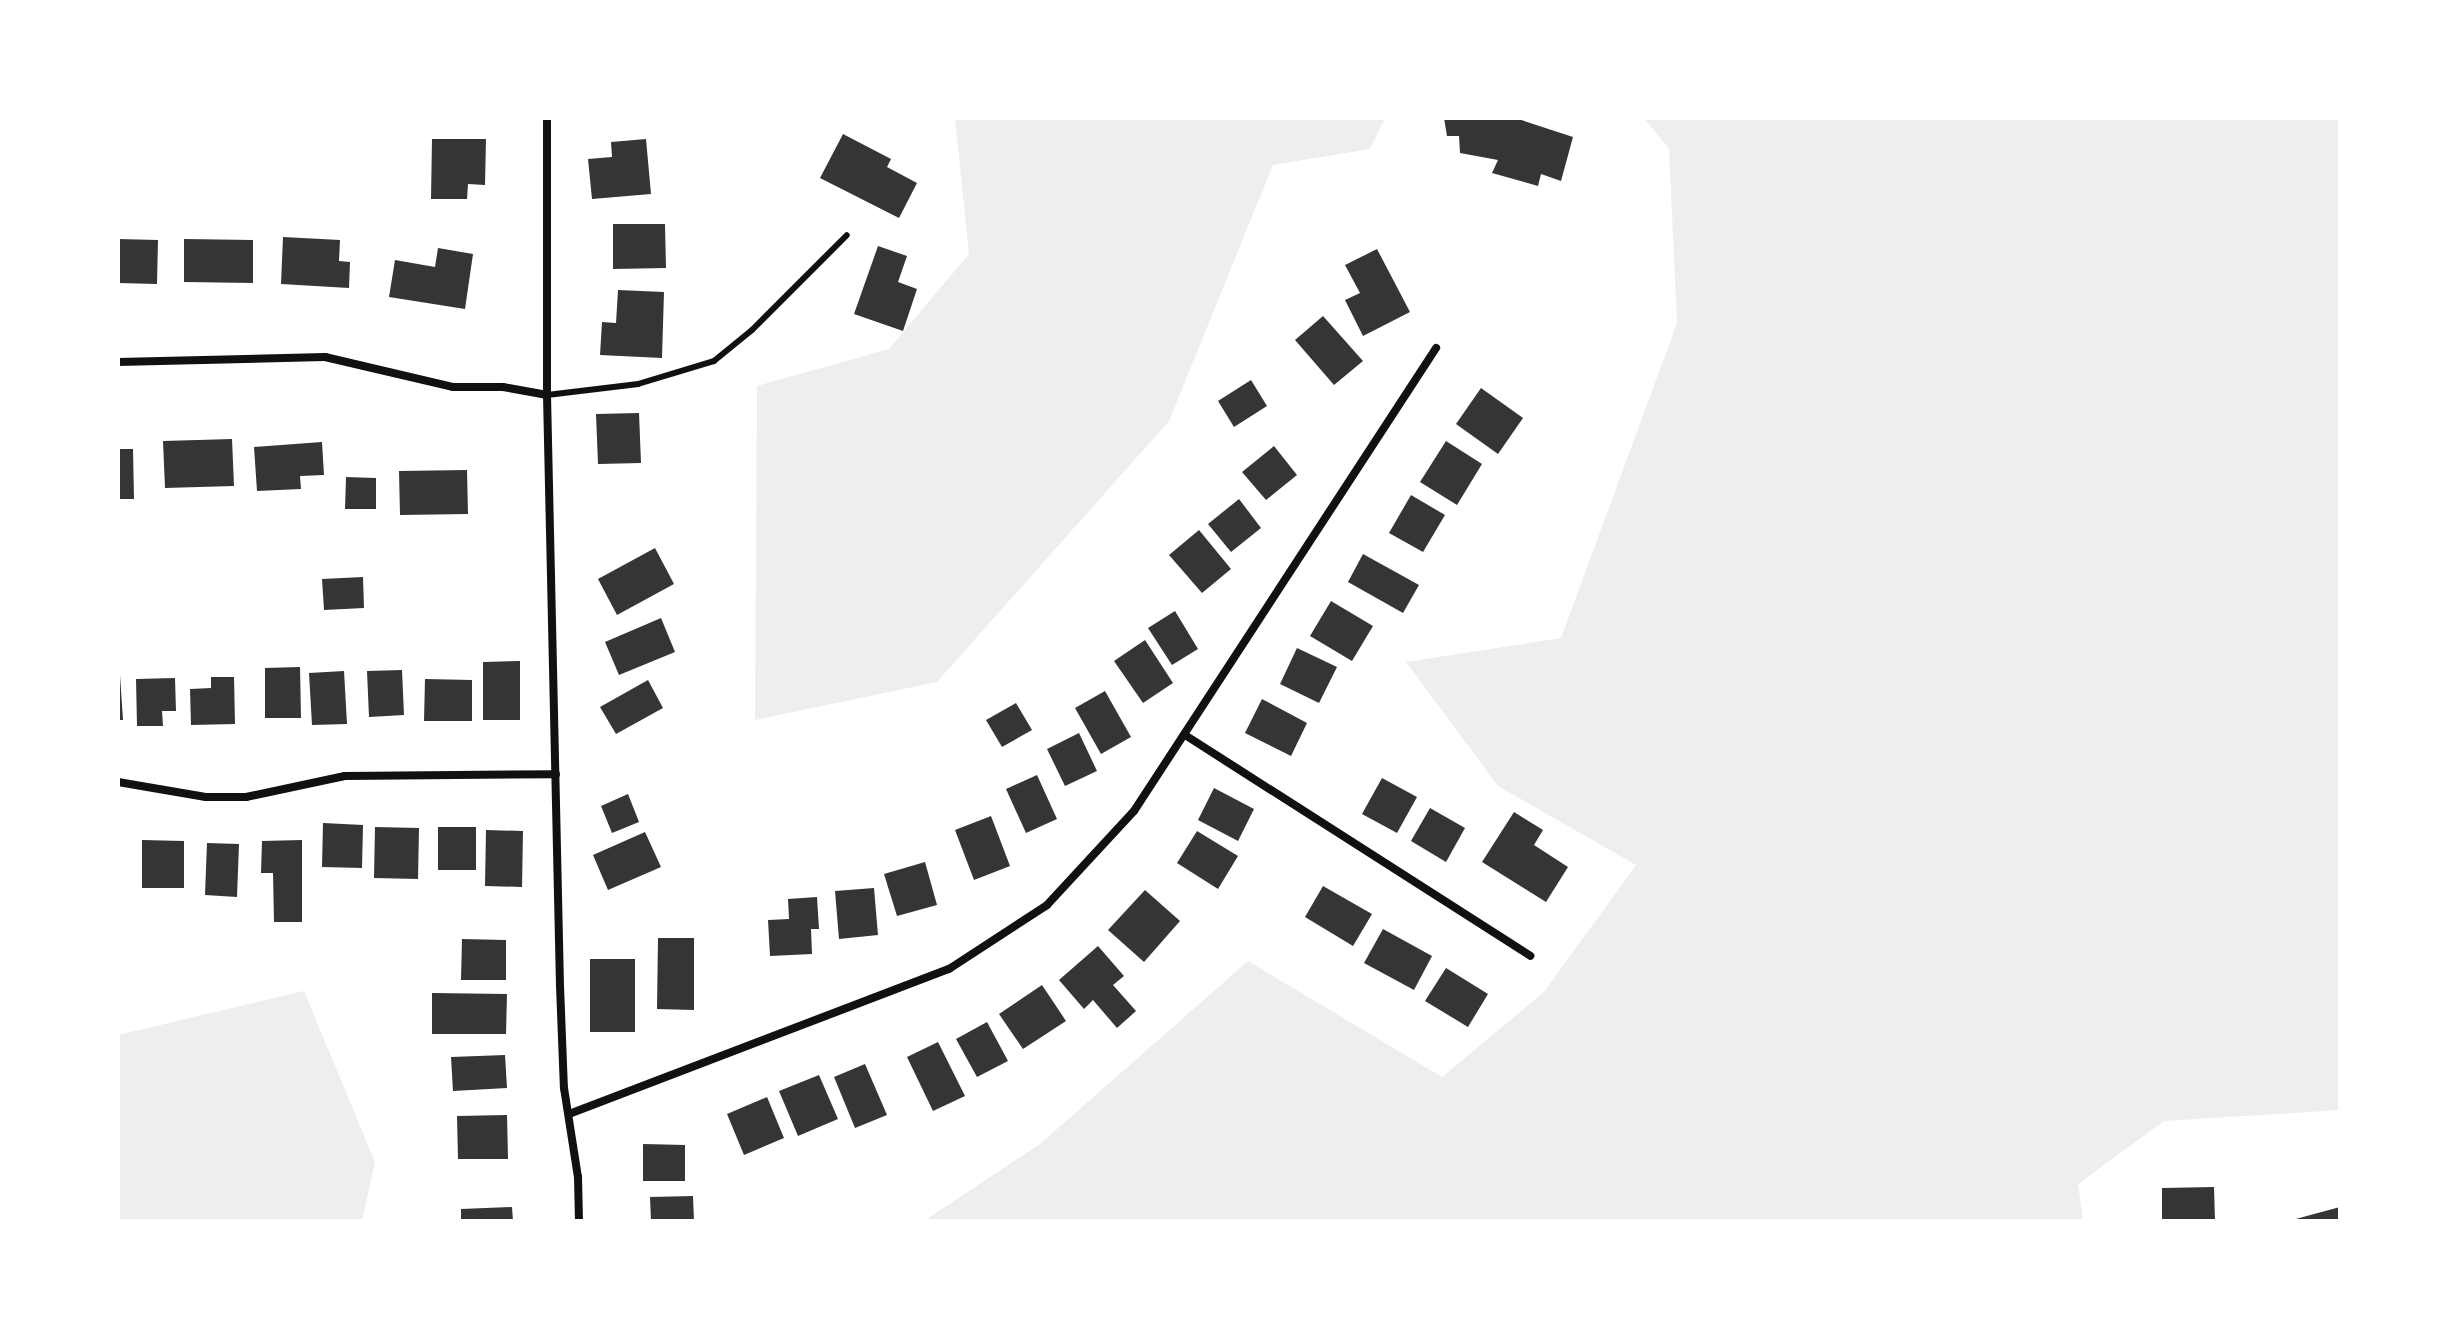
<!DOCTYPE html>
<style>
body{margin:0}
#map{position:relative;width:2458px;height:1339px;overflow:hidden;background:#fff;font-family:"Exo 2",sans-serif}
div>[style]{position:absolute}
[style*='--x']{left:calc(var(--x)*1px);top:calc(var(--y)*1px);width:calc(var(--w)*1px);rotate:calc(var(--a)*1deg)}
.green>*{inset:0;background:#eee}
.building>*{inset:0;background:#353535}
.service>*{height:6px;margin:-3px;padding:0 3px;transform-origin:3px;border-radius:3px;background:#111}
.minor>*{height:8px;margin:-4px;padding:0 4px;transform-origin:4px;border-radius:4px;background:#111}
span{translate:-50% -50%;white-space:nowrap;text-align:center;line-height:1.15;-webkit-text-stroke:6px #fff;paint-order:stroke}
.frame{position:absolute;inset:0;border:120px solid #fff;pointer-events:none}
</style>
<div id="map">
<div class="green">
<i style="clip-path:polygon(955px 118px,1385px 118px,1370px 149px,1273px 165px,1169px 421px,937px 682px,755px 720px,757px 386px,889px 349px,969px 254px)"></i>
<i style="clip-path:polygon(1644px 118px,2340px 118px,2340px 1110px,2164px 1121px,2078px 1184px,2083px 1221px,924px 1221px,1040px 1144px,1248px 961px,1442px 1077px,1544px 992px,1636px 865px,1498px 786px,1406px 662px,1561px 638px,1677px 323px,1669px 149px)"></i>
<i style="clip-path:polygon(304px 991px,375px 1162px,362px 1221px,118px 1221px,118px 1035px)"></i>
</div>
<div class="building">
<i style="clip-path:polygon(1444px 118px,1515px 118px,1573px 137px,1561px 181px,1541px 174px,1538px 186px,1492px 173px,1498px 160px,1460px 153px,1459px 136px,1447px 136px)"></i>
<i style="clip-path:polygon(843px 134px,891px 159px,887px 167px,917px 183px,899px 218px,820px 178px)"></i>
<i style="clip-path:polygon(432px 139px,486px 139px,485px 185px,468px 184px,467px 199px,431px 199px)"></i>
<i style="clip-path:polygon(646px 139px,651px 194px,592px 199px,588px 159px,612px 157px,611px 142px)"></i>
<i style="clip-path:polygon(613px 224px,665px 224px,666px 268px,613px 269px)"></i>
<i style="clip-path:polygon(283px 237px,340px 240px,339px 261px,350px 262px,349px 288px,281px 284px)"></i>
<i style="clip-path:polygon(118px 239px,158px 240px,157px 284px,118px 283px)"></i>
<i style="clip-path:polygon(184px 239px,253px 240px,253px 283px,184px 282px)"></i>
<i style="clip-path:polygon(878px 246px,907px 256px,898px 282px,917px 289px,903px 331px,854px 314px)"></i>
<i style="clip-path:polygon(438px 248px,473px 254px,465px 309px,389px 297px,395px 260px,435px 267px)"></i>
<i style="clip-path:polygon(1377px 249px,1410px 312px,1363px 336px,1345px 300px,1360px 293px,1345px 265px)"></i>
<i style="clip-path:polygon(618px 290px,664px 292px,662px 358px,600px 355px,602px 322px,616px 323px)"></i>
<i style="clip-path:polygon(1323px 316px,1363px 361px,1334px 385px,1295px 340px)"></i>
<i style="clip-path:polygon(1251px 380px,1267px 406px,1234px 427px,1218px 401px)"></i>
<i style="clip-path:polygon(1481px 388px,1523px 418px,1498px 454px,1456px 424px)"></i>
<i style="clip-path:polygon(639px 413px,641px 463px,598px 464px,596px 414px)"></i>
<i style="clip-path:polygon(232px 439px,234px 486px,165px 488px,163px 441px)"></i>
<i style="clip-path:polygon(1446px 441px,1482px 464px,1457px 505px,1420px 482px)"></i>
<i style="clip-path:polygon(322px 442px,324px 475px,300px 476px,301px 489px,257px 491px,254px 447px)"></i>
<i style="clip-path:polygon(1274px 446px,1297px 475px,1266px 500px,1242px 472px)"></i>
<i style="clip-path:polygon(118px 449px,133px 449px,134px 499px,118px 499px)"></i>
<i style="clip-path:polygon(467px 470px,468px 514px,400px 515px,399px 471px)"></i>
<i style="clip-path:polygon(346px 477px,376px 478px,376px 509px,345px 509px)"></i>
<i style="clip-path:polygon(1411px 495px,1445px 515px,1423px 552px,1389px 533px)"></i>
<i style="clip-path:polygon(1239px 499px,1261px 528px,1231px 552px,1208px 524px)"></i>
<i style="clip-path:polygon(1199px 530px,1231px 569px,1202px 593px,1169px 555px)"></i>
<i style="clip-path:polygon(655px 548px,674px 584px,617px 615px,598px 579px)"></i>
<i style="clip-path:polygon(1363px 554px,1419px 585px,1403px 613px,1348px 582px)"></i>
<i style="clip-path:polygon(363px 577px,364px 608px,324px 610px,322px 579px)"></i>
<i style="clip-path:polygon(1331px 601px,1373px 626px,1352px 661px,1310px 636px)"></i>
<i style="clip-path:polygon(1175px 611px,1198px 649px,1172px 665px,1148px 628px)"></i>
<i style="clip-path:polygon(661px 618px,675px 652px,619px 675px,605px 642px)"></i>
<i style="clip-path:polygon(1145px 640px,1173px 683px,1143px 703px,1114px 661px)"></i>
<i style="clip-path:polygon(1297px 648px,1337px 667px,1319px 703px,1280px 684px)"></i>
<i style="clip-path:polygon(520px 661px,520px 720px,483px 720px,483px 662px)"></i>
<i style="clip-path:polygon(300px 667px,301px 718px,265px 718px,265px 668px)"></i>
<i style="clip-path:polygon(402px 670px,404px 715px,369px 717px,367px 671px)"></i>
<i style="clip-path:polygon(344px 671px,347px 724px,312px 725px,309px 673px)"></i>
<i style="clip-path:polygon(118px 675px,120px 675px,123px 720px,118px 720px)"></i>
<i style="clip-path:polygon(211px 677px,234px 677px,235px 724px,191px 725px,190px 689px,211px 688px)"></i>
<i style="clip-path:polygon(175px 678px,176px 711px,162px 711px,163px 726px,137px 726px,136px 679px)"></i>
<i style="clip-path:polygon(425px 679px,472px 680px,472px 721px,424px 721px)"></i>
<i style="clip-path:polygon(648px 680px,663px 708px,616px 734px,600px 707px)"></i>
<i style="clip-path:polygon(1105px 691px,1131px 737px,1101px 754px,1075px 708px)"></i>
<i style="clip-path:polygon(1262px 699px,1307px 723px,1291px 756px,1245px 733px)"></i>
<i style="clip-path:polygon(1016px 703px,1032px 730px,1002px 747px,986px 720px)"></i>
<i style="clip-path:polygon(1079px 733px,1097px 771px,1065px 786px,1047px 749px)"></i>
<i style="clip-path:polygon(1037px 775px,1057px 819px,1026px 833px,1006px 789px)"></i>
<i style="clip-path:polygon(1382px 778px,1417px 797px,1397px 833px,1362px 814px)"></i>
<i style="clip-path:polygon(1214px 788px,1254px 809px,1238px 841px,1198px 820px)"></i>
<i style="clip-path:polygon(628px 794px,639px 822px,612px 833px,601px 806px)"></i>
<i style="clip-path:polygon(1430px 808px,1465px 828px,1446px 862px,1411px 841px)"></i>
<i style="clip-path:polygon(1514px 812px,1543px 830px,1534px 845px,1568px 867px,1546px 902px,1482px 862px)"></i>
<i style="clip-path:polygon(991px 816px,1010px 866px,974px 880px,955px 830px)"></i>
<i style="clip-path:polygon(323px 823px,363px 825px,362px 868px,322px 867px)"></i>
<i style="clip-path:polygon(375px 827px,419px 828px,418px 879px,374px 878px)"></i>
<i style="clip-path:polygon(438px 827px,476px 827px,476px 870px,438px 870px)"></i>
<i style="clip-path:polygon(486px 830px,523px 831px,522px 887px,485px 886px)"></i>
<i style="clip-path:polygon(1197px 831px,1238px 856px,1218px 889px,1177px 863px)"></i>
<i style="clip-path:polygon(645px 832px,661px 867px,608px 890px,593px 855px)"></i>
<i style="clip-path:polygon(142px 840px,184px 841px,184px 888px,142px 888px)"></i>
<i style="clip-path:polygon(302px 840px,302px 922px,274px 922px,273px 873px,261px 873px,262px 841px)"></i>
<i style="clip-path:polygon(207px 843px,239px 844px,237px 897px,205px 895px)"></i>
<i style="clip-path:polygon(925px 862px,937px 905px,897px 916px,884px 874px)"></i>
<i style="clip-path:polygon(1323px 886px,1372px 914px,1353px 946px,1305px 917px)"></i>
<i style="clip-path:polygon(874px 888px,878px 935px,839px 939px,835px 891px)"></i>
<i style="clip-path:polygon(1145px 890px,1180px 921px,1144px 962px,1108px 930px)"></i>
<i style="clip-path:polygon(817px 897px,819px 929px,811px 929px,812px 954px,770px 956px,768px 920px,789px 919px,788px 899px)"></i>
<i style="clip-path:polygon(1383px 929px,1432px 956px,1414px 990px,1364px 963px)"></i>
<i style="clip-path:polygon(658px 938px,694px 938px,694px 1010px,657px 1009px)"></i>
<i style="clip-path:polygon(462px 939px,506px 940px,506px 980px,461px 980px)"></i>
<i style="clip-path:polygon(1098px 946px,1124px 976px,1113px 985px,1136px 1011px,1117px 1028px,1093px 1000px,1084px 1009px,1059px 980px)"></i>
<i style="clip-path:polygon(590px 959px,635px 959px,635px 1032px,590px 1032px)"></i>
<i style="clip-path:polygon(1446px 968px,1488px 994px,1468px 1027px,1425px 1001px)"></i>
<i style="clip-path:polygon(1042px 985px,1066px 1021px,1023px 1049px,999px 1014px)"></i>
<i style="clip-path:polygon(432px 993px,507px 994px,506px 1034px,432px 1034px)"></i>
<i style="clip-path:polygon(987px 1022px,1008px 1061px,977px 1077px,956px 1039px)"></i>
<i style="clip-path:polygon(938px 1042px,965px 1096px,933px 1111px,907px 1057px)"></i>
<i style="clip-path:polygon(505px 1055px,507px 1088px,453px 1091px,451px 1057px)"></i>
<i style="clip-path:polygon(865px 1064px,887px 1115px,855px 1128px,834px 1077px)"></i>
<i style="clip-path:polygon(819px 1075px,838px 1119px,798px 1136px,779px 1091px)"></i>
<i style="clip-path:polygon(767px 1097px,784px 1138px,744px 1155px,727px 1114px)"></i>
<i style="clip-path:polygon(507px 1115px,508px 1159px,458px 1159px,457px 1116px)"></i>
<i style="clip-path:polygon(643px 1144px,685px 1145px,685px 1181px,643px 1181px)"></i>
<i style="clip-path:polygon(2214px 1187px,2215px 1221px,2162px 1220px,2162px 1188px)"></i>
<i style="clip-path:polygon(693px 1196px,694px 1221px,651px 1221px,650px 1197px)"></i>
<i style="clip-path:polygon(512px 1207px,513px 1221px,461px 1221px,461px 1209px)"></i>
<i style="clip-path:polygon(2340px 1207px,2340px 1221px,2292px 1221px,2292px 1220px)"></i>
</div>
<div class="service">
<i style="--x:547;--y:395;--w:92;--a:-6.9"></i>
<i style="--x:638;--y:384;--w:79;--a:-16.8"></i>
<i style="--x:714;--y:361;--w:49;--a:-39.2"></i>
<i style="--x:752;--y:330;--w:134;--a:-45"></i>
</div>
<div class="minor">
<i style="--x:547;--y:118;--w:277;--a:90"></i>
<i style="--x:547;--y:395;--w:591;--a:88.74"></i>
<i style="--x:560;--y:986;--w:102;--a:87.8"></i>
<i style="--x:564;--y:1088;--w:90;--a:81.1"></i>
<i style="--x:578;--y:1177;--w:44;--a:88.7"></i>
<i style="--x:118;--y:362;--w:207;--a:-1.4"></i>
<i style="--x:325;--y:357;--w:131;--a:13.2"></i>
<i style="--x:453;--y:387;--w:50;--a:0"></i>
<i style="--x:503;--y:387;--w:45;--a:10.3"></i>
<i style="--x:1185;--y:735;--w:410;--a:32.6"></i>
<i style="--x:118;--y:782;--w:89;--a:9.7"></i>
<i style="--x:206;--y:797;--w:40;--a:0"></i>
<i style="--x:246;--y:797;--w:101;--a:-12"></i>
<i style="--x:345;--y:776;--w:211;--a:-0.5"></i>
<i style="--x:569;--y:1114;--w:407;--a:-20.9"></i>
<i style="--x:949;--y:969;--w:117;--a:-33.1"></i>
<i style="--x:1047;--y:905;--w:128;--a:-47.2"></i>
<i style="--x:1134;--y:811;--w:553;--a:-56.88"></i>
</div>
<div class="frame"></div>
</div>
